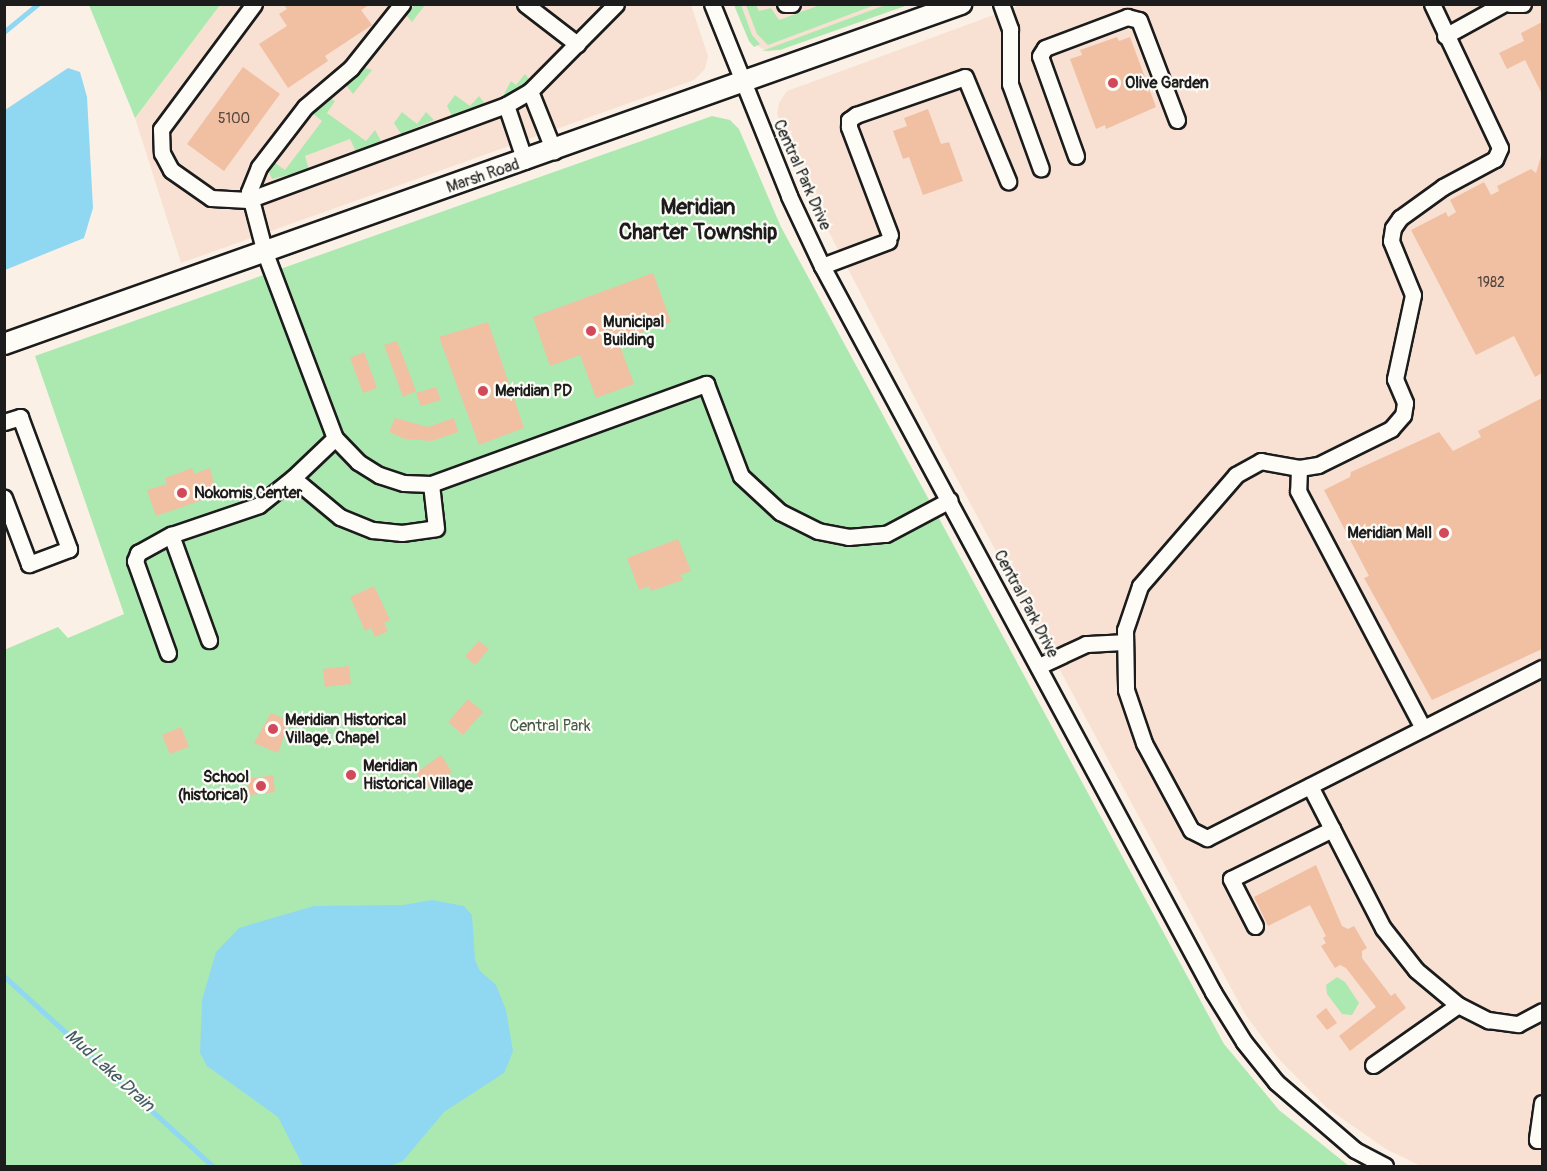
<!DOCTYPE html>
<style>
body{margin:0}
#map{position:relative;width:1547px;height:1171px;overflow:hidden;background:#fbf0e6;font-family:Pangolin,sans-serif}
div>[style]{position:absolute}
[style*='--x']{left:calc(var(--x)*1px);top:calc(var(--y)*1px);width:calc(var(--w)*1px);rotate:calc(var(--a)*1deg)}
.built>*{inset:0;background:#f8e1d2}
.green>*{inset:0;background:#ace9b0}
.water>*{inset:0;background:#90d7f2}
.stream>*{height:4.5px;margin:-2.25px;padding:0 2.25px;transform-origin:2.25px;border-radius:2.25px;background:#90d7f2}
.building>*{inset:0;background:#f1bfa2}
.roads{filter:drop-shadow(2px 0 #1c1c1c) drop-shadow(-2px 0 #1c1c1c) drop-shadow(0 2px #1c1c1c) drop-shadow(0 -2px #1c1c1c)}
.minor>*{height:15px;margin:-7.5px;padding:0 7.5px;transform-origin:7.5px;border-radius:7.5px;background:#fdfcf7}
.major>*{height:20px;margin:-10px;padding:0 10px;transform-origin:10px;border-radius:10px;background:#fdfcf7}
.dots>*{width:16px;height:16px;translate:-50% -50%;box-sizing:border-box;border:3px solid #fdfcf7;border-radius:50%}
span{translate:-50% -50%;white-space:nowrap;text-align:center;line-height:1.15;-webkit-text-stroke:4.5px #fdfcf7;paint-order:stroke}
.number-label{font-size:14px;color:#51453e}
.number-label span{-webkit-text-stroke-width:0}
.poi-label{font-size:16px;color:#1c1c1c;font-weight:700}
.left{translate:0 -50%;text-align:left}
.right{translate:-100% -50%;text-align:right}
.street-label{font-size:16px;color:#1c1c1c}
.park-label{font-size:16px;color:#475a48}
.water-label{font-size:18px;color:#455d67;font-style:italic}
.district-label{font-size:22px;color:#1c1c1c;font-weight:700}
.frame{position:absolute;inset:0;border:6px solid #1c1c1c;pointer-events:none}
</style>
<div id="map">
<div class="built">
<i style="clip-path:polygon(220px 5px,691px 5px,708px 56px,705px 69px,694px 80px,181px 263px,135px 118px)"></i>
<i style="clip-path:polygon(734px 5px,908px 5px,768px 52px,749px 41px)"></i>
<i style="clip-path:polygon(1021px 5px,1542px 5px,1542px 1166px,1421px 1166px,1386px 1149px,1327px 1108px,1276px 1056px,1245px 1014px,948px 462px,803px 182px,777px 114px,779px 103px,787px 91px)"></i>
</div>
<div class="green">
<i style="clip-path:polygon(415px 4px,425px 5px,412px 22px,406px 15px)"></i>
<i style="clip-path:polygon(888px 4px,908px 5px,780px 50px,762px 51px)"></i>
<i style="clip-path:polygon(89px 5px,89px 4px,220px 5px,135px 118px)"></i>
<i style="clip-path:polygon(734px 5px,741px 5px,752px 35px,760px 44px,754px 47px,749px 41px)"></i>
<i style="clip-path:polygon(746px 5px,756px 5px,759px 11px,771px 8px,779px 20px,820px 5px,875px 5px,768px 45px,757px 34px)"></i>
<i style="clip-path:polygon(362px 67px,372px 70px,353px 94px,345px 84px)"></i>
<i style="clip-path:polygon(525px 74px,529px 79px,517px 92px,503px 96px,511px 81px,516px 85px)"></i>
<i style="clip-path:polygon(455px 95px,470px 106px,479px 96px,485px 104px,452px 116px,447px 106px)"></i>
<i style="clip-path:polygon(328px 97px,335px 101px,327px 113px,366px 141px,375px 130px,381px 141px,356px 152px,350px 139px,305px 156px,309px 170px,272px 179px,269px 172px,274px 162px,285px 170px,322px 121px,311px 112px)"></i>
<i style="clip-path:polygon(402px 112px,417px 124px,426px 112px,434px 120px,401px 134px,394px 123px)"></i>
<i style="clip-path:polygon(712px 116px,730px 120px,739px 129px,781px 227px,1224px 1044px,1279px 1110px,1349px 1166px,5px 1166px,4px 650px,58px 627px,68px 638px,124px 614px,35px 356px)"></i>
<i style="clip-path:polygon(1337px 977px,1345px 982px,1359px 1003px,1352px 1015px,1342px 1014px,1327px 994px,1326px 985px)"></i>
</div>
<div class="water">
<i style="clip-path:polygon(68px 68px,80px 72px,87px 97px,93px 208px,84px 238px,5px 270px,5px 110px)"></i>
<i style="clip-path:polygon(432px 900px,464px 906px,472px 915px,475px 960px,480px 971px,496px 985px,506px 1010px,513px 1051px,508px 1064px,504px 1073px,444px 1112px,403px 1161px,389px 1166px,303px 1166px,278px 1117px,207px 1066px,200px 1053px,202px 1000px,216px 952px,239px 928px,314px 906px,403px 905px)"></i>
</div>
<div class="stream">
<i style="--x:4;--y:32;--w:44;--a:-39.5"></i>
<i style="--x:4;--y:976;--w:282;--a:42.3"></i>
</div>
<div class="building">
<i style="clip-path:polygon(284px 5px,369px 5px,361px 10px,372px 25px,325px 56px,328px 61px,288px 88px,259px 44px,287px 26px,279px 14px,287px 9px)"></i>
<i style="clip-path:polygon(1542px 22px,1542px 94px,1525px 60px,1507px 69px,1499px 53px,1524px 41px,1521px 33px)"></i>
<i style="clip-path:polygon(1117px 37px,1119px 41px,1130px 37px,1156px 107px,1106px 129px,1105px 125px,1096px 129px,1070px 59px,1082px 55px,1080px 50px)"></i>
<i style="clip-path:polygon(243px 67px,280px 94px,224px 171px,187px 144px)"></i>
<i style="clip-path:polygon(928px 109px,941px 144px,949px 142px,963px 181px,923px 195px,909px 157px,903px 159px,893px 131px,907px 126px,904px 118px)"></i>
<i style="clip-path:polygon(1542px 153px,1542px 373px,1535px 377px,1514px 336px,1476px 355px,1411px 230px,1446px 212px,1448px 217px,1456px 212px,1450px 200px,1484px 182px,1491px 195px,1499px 191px,1497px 186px,1531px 169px,1536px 173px)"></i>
<i style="clip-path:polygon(653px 273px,671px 322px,618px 341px,634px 384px,596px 398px,580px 355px,550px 366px,533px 317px)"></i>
<i style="clip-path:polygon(488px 322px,524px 428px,479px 445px,439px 337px)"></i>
<i style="clip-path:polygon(397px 341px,416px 391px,403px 397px,384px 345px)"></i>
<i style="clip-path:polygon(364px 352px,377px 388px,363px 393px,350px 358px)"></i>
<i style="clip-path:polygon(436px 387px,441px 400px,421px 406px,416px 393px)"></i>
<i style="clip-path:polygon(1542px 398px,1542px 649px,1432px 700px,1364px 578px,1369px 576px,1324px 490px,1350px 477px,1351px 472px,1439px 432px,1453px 451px,1481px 437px,1478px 431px)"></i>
<i style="clip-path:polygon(395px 418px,428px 427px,454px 418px,458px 432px,432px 441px,405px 439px,389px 432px)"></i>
<i style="clip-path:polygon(192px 468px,194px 474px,210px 468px,217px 495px,156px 516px,147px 490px,167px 484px,165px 478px)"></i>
<i style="clip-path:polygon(678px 539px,691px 571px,680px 575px,683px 580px,651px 591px,649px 586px,639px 590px,627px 558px)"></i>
<i style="clip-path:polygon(374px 586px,390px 620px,384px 623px,388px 631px,375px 637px,371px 628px,365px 631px,350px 597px)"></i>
<i style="clip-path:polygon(479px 641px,489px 649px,475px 665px,465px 656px)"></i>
<i style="clip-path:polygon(349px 666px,351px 684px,325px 687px,323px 669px)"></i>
<i style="clip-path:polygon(468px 699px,483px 712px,463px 735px,448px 722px)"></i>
<i style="clip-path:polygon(271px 713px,289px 721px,278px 753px,254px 743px)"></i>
<i style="clip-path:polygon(181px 727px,189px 747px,170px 754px,162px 735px)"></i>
<i style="clip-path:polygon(441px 755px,452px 772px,427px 789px,416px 773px)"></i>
<i style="clip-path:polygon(273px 775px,275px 792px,249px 795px,247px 779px)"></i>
<i style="clip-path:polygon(1316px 865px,1342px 926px,1348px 929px,1354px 926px,1367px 948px,1362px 951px,1362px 958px,1391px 996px,1395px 993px,1406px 1008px,1350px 1051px,1339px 1036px,1376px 1007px,1346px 968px,1340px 965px,1335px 968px,1321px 946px,1326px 943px,1323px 938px,1326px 936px,1310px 905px,1268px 926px,1254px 897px)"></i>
<i style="clip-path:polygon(1326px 1008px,1337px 1023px,1327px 1030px,1316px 1016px)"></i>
</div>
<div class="roads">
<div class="minor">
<i style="--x:254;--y:4;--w:156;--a:126.6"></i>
<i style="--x:161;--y:129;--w:24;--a:88"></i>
<i style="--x:162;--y:153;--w:19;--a:62"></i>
<i style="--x:171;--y:170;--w:49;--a:35"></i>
<i style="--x:211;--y:198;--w:37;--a:3"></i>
<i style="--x:248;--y:200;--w:275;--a:-20.2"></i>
<i style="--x:506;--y:105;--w:28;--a:-30"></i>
<i style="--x:530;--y:91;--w:122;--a:-45.3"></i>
<i style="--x:402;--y:4;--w:82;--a:128.6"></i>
<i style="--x:351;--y:68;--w:60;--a:139.7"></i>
<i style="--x:305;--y:107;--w:76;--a:127.5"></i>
<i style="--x:259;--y:167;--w:27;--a:112"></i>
<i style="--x:249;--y:192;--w:63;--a:75.3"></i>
<i style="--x:265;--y:253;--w:198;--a:69.3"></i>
<i style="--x:335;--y:438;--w:33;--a:46"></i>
<i style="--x:358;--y:462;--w:25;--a:32"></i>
<i style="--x:379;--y:475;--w:26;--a:18"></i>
<i style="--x:404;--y:483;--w:27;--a:2"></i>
<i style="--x:431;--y:484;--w:293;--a:-20"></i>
<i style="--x:706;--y:384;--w:98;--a:69.2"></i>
<i style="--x:741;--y:476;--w:53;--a:42.7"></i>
<i style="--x:780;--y:512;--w:42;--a:26.6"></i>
<i style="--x:818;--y:531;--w:31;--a:11"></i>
<i style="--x:848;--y:537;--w:38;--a:-5"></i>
<i style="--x:886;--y:534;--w:72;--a:-28"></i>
<i style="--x:525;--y:4;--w:66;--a:37.6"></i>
<i style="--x:712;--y:4;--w:207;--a:68.1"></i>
<i style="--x:789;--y:196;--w:77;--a:64.8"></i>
<i style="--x:822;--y:266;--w:825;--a:61.69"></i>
<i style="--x:1213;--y:992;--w:59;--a:58.2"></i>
<i style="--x:1244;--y:1042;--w:51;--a:51.3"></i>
<i style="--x:1276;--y:1082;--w:104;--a:40.7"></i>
<i style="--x:1355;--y:1150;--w:34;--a:28"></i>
<i style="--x:785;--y:4;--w:7;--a:0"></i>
<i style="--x:1001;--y:4;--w:27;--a:70"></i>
<i style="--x:1010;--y:29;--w:55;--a:90"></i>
<i style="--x:1010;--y:84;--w:90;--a:70"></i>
<i style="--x:1432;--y:4;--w:159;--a:64.7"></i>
<i style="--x:1500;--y:148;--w:12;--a:114"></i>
<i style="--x:1495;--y:159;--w:59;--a:151.7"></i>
<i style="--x:1443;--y:187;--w:53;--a:144.2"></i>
<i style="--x:1400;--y:218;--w:12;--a:125"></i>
<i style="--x:1393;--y:228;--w:13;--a:99"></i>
<i style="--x:1391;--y:241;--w:58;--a:67.8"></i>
<i style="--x:1413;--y:295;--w:86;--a:102.1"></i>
<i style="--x:1395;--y:379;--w:26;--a:67"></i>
<i style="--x:1405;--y:403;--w:12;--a:99"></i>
<i style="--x:1403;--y:415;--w:18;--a:131"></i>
<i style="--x:1391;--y:429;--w:81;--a:153.7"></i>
<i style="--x:1318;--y:465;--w:19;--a:171"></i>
<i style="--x:1299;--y:468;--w:39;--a:-170"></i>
<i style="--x:1261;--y:461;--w:29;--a:151"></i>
<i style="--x:1236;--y:475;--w:147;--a:130.9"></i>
<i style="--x:1140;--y:586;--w:46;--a:108.8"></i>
<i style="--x:1125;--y:630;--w:60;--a:89"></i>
<i style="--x:1126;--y:690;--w:56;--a:71.2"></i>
<i style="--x:1144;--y:743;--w:99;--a:61.6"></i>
<i style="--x:1191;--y:830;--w:18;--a:27"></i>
<i style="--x:1207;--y:838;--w:376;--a:-26.9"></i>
<i style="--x:1510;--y:4;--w:13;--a:0"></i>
<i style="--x:1445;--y:36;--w:66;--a:-28.9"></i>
<i style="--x:530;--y:91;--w:65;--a:68.2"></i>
<i style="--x:506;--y:105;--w:59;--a:71.3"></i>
<i style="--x:1076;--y:156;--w:106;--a:-109.8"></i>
<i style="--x:1040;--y:56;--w:9;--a:-58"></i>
<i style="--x:1045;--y:48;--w:88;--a:-20.7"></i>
<i style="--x:1127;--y:17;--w:12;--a:14"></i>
<i style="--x:1139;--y:20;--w:107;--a:69.2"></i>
<i style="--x:890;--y:235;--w:116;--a:-110.8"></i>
<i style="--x:849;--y:127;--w:7;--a:-90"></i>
<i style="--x:849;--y:120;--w:9;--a:-36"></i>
<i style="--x:856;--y:115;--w:115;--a:-19.2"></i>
<i style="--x:965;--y:77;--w:113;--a:67.5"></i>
<i style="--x:822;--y:266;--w:71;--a:-20.7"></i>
<i style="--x:4;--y:422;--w:17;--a:-17"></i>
<i style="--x:20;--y:417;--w:141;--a:69.6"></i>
<i style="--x:69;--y:549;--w:43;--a:159.4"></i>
<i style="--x:29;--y:564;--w:71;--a:-110.7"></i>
<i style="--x:335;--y:438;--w:58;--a:136.4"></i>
<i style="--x:293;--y:478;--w:61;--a:39.7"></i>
<i style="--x:340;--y:517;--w:35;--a:22"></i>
<i style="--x:373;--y:530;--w:29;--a:6"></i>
<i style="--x:402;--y:533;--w:34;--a:-8"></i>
<i style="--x:436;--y:528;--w:44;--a:-96.5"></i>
<i style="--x:1299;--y:468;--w:23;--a:92"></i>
<i style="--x:1298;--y:491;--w:268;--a:62.2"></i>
<i style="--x:171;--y:535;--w:112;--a:70.1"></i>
<i style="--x:168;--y:653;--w:98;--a:-109.7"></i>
<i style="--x:135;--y:561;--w:9;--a:-69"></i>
<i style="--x:138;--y:553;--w:38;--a:-29"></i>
<i style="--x:171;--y:535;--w:93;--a:-18.8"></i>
<i style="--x:259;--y:505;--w:43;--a:-38.5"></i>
<i style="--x:1039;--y:666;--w:52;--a:-25.1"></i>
<i style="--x:1086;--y:644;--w:38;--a:-3"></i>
<i style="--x:1310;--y:786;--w:160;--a:62.8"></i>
<i style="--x:1383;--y:928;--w:53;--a:51.8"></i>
<i style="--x:1416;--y:970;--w:55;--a:39.8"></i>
<i style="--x:1458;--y:1005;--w:34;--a:27"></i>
<i style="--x:1488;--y:1020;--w:30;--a:8"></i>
<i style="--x:1518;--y:1024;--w:27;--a:-28"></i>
<i style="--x:1255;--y:926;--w:53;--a:-117.1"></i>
<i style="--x:1231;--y:879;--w:113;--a:-26.3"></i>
<i style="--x:1373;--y:1065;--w:104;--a:-35.2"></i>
<i style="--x:1542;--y:1103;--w:37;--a:98"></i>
<i style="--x:1537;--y:1140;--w:5;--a:0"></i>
</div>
<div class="major">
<i style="--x:4;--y:344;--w:1016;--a:-19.56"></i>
</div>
</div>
<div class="dots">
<i style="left:1113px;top:83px;background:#d1495b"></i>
<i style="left:591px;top:331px;background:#d1495b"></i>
<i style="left:483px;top:391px;background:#d1495b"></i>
<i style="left:182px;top:493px;background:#d1495b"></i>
<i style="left:1444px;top:533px;background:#d1495b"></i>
<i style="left:273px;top:729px;background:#d1495b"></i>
<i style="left:351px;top:775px;background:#d1495b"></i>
<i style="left:261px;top:786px;background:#d1495b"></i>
</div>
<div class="number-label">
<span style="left:234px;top:119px">5100</span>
<span style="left:1491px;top:283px">1982</span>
</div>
<div class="poi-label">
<span class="left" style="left:1125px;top:83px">Olive Garden</span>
<span class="left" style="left:603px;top:331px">Municipal<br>Building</span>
<span class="left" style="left:495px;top:391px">Meridian PD</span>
<span class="left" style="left:194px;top:493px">Nokomis Center</span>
<span class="right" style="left:1432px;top:533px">Meridian Mall</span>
<span class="left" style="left:285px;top:729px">Meridian Historical<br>Village, Chapel</span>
<span class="left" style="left:363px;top:775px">Meridian<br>Historical Village</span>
<span class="right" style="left:249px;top:786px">School<br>(historical)</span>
</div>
<div class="street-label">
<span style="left:802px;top:175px;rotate:66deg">Central Park Drive</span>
<span style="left:483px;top:176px;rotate:-19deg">Marsh Road</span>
<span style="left:1026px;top:604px;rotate:62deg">Central Park Drive</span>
</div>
<div class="park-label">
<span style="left:550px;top:726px">Central Park</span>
</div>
<div class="water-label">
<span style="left:109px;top:1071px;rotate:42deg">Mud Lake Drain</span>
</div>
<div class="district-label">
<span style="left:698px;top:220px">Meridian<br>Charter Township</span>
</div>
<div class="frame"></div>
</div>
